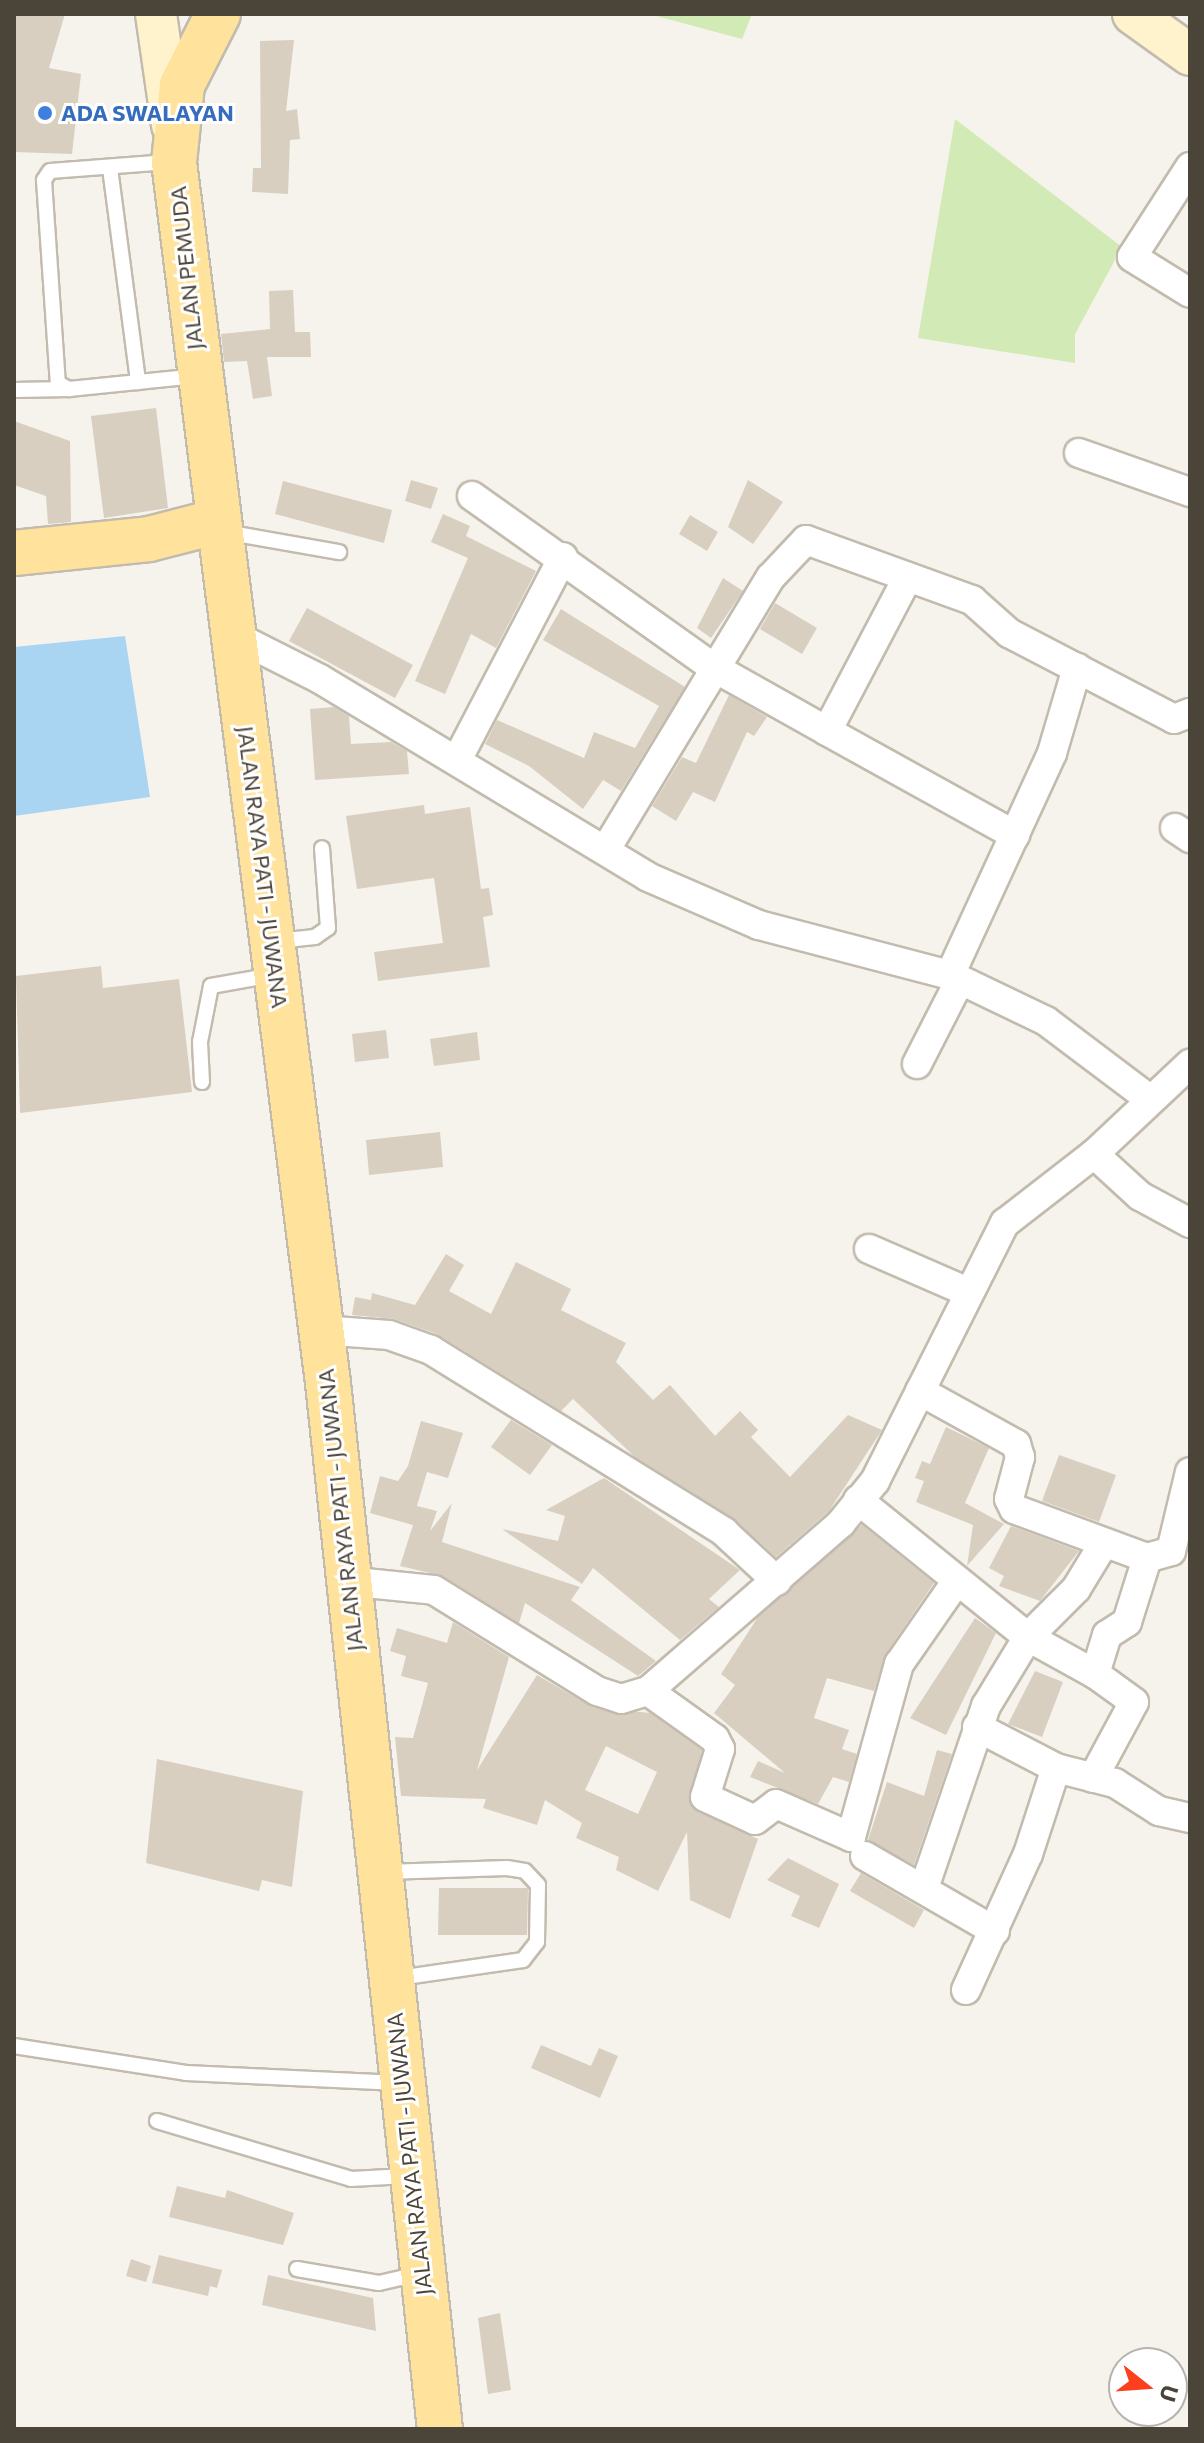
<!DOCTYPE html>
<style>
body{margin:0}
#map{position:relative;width:1204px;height:2443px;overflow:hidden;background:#f6f3ec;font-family:Commissioner,sans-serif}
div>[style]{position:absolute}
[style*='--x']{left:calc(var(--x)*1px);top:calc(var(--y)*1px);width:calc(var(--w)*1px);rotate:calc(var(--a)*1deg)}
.green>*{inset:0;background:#d2eab5}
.water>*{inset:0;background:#a9d4f2}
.building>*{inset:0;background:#d8cfc1}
.roads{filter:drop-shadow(2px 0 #c2bbae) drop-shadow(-2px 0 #c2bbae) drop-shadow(0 2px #c2bbae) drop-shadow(0 -2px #c2bbae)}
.lane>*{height:14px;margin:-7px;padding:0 7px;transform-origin:7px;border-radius:7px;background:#fff}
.street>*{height:28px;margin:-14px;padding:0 14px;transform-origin:14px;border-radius:14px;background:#fff}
.secondary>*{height:40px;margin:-20px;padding:0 20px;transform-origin:20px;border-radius:20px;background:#fff3cd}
.primary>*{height:44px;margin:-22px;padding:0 22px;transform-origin:22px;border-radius:22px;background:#ffe39c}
.dots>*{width:22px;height:22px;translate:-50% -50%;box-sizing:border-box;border:4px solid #fff;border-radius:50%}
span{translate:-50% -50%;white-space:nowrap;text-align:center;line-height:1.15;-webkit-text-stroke:6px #fff;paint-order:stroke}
.shop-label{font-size:22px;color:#366cbe;font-weight:700}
.left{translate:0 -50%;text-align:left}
.street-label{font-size:22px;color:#4b4439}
.frame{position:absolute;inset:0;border:16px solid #4b4439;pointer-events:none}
.north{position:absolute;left:1108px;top:2347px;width:80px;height:80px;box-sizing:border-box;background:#fff;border:2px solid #b7b4b0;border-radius:50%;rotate:107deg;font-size:22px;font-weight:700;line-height:32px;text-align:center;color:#4b4439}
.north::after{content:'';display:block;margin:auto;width:28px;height:36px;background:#fc3f1d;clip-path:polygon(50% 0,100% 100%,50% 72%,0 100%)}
</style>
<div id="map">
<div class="green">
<i style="clip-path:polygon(649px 14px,752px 14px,742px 39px)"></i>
<i style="clip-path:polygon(955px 119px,1122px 247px,1075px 334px,1075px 363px,918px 338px)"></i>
</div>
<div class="water">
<i style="clip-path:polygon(125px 636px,150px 797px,14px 816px,14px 647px)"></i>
</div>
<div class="building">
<i style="clip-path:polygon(14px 14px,65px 14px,49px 68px,81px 74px,72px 154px,14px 152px)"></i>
<i style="clip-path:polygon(294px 40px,286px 111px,297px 109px,300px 139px,290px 140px,288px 194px,252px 192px,253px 168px,261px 168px,260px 41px)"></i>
<i style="clip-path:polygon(293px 290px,295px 332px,310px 332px,311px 357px,267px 357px,272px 396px,253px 399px,247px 361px,224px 362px,221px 334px,270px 329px,269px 291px)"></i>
<i style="clip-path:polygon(156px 408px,168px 508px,104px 518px,91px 416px)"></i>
<i style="clip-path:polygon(14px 421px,70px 441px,71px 522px,48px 524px,46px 496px,14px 485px)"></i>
<i style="clip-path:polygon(411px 480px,438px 488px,431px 509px,405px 501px)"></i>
<i style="clip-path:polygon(748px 480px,783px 502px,753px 544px,728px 527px)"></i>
<i style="clip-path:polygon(283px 481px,392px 510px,384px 543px,275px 514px)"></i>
<i style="clip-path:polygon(443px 514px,470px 526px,466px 536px,536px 571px,496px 648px,471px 634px,445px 694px,415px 681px,468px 558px,431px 542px)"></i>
<i style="clip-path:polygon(690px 515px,718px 532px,707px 551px,679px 534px)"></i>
<i style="clip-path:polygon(723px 578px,743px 591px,711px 638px,697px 628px)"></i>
<i style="clip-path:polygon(775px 603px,817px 628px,802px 654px,760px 629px)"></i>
<i style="clip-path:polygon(307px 608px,413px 665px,395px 698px,289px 641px)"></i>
<i style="clip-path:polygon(561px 609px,685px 687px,621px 791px,603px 780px,583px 809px,529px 766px,485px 744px,497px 720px,584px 758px,594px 732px,635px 748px,659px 706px,543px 640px)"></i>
<i style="clip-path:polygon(729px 695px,767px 717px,754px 736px,747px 732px,715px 802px,693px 792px,676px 821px,652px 806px,682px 757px,696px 763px)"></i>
<i style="clip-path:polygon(334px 707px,349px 716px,351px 744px,391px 742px,407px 751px,409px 774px,315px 780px,310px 709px)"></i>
<i style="clip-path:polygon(424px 805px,425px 814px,470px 807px,481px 889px,489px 888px,493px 915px,483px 917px,490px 967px,378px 981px,374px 952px,443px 943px,434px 878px,357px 889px,346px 816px)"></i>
<i style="clip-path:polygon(101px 966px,103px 988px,179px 979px,192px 1092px,20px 1113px,16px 976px)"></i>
<i style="clip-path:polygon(386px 1030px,389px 1058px,355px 1062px,352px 1034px)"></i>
<i style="clip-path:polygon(477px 1032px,480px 1060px,434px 1066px,430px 1039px)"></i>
<i style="clip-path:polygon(440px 1132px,443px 1167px,369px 1175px,366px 1140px)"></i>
<i style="clip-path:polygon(446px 1254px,464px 1265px,449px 1291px,491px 1314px,516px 1262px,571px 1289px,561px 1310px,626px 1343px,616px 1362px,653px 1400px,670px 1385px,715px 1436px,740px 1411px,758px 1430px,751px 1437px,790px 1477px,848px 1415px,882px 1430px,829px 1511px,776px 1557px,733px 1518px,635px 1457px,573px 1399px,561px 1411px,437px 1334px,394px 1319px,352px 1315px,355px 1297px,371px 1300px,372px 1293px,415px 1305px)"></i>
<i style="clip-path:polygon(511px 1420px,552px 1445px,530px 1475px,491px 1447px)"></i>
<i style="clip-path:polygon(421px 1421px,463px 1433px,448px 1478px,427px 1472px,417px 1506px,437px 1511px,430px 1531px,452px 1503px,442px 1542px,580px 1587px,571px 1600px,656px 1661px,638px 1676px,525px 1603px,519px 1623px,443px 1576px,400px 1566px,413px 1525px,370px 1513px,380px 1476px,398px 1481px,408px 1466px)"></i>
<i style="clip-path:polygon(946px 1427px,989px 1448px,965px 1503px,1004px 1524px,967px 1566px,973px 1525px,916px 1502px,924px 1481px,915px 1478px,922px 1461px,930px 1464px)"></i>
<i style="clip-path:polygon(1059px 1455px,1116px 1475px,1099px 1522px,1042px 1501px)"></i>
<i style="clip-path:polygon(604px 1478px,740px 1570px,709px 1599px,719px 1607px,680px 1640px,593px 1568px,582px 1584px,502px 1529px,558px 1541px,565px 1516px,546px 1510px)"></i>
<i style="clip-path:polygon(862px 1525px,934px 1583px,885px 1655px,874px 1691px,827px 1678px,814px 1718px,849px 1730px,842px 1749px,857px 1754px,849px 1782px,833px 1777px,818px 1804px,750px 1777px,758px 1761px,785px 1773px,714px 1713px,735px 1685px,721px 1674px,758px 1617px)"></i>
<i style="clip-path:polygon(1011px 1526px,1079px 1551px,1040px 1601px,999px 1586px,1004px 1576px,989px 1568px)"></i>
<i style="clip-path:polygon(975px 1618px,996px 1633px,946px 1735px,910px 1718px)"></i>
<i style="clip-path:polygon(evenodd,453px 1622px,509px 1657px,477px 1770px,537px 1675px,592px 1707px,650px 1713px,702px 1750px,691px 1807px,758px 1839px,730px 1919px,690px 1900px,687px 1832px,658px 1891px,616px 1870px,619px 1857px,576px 1838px,582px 1823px,545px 1800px,537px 1825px,483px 1808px,486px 1799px,401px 1796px,395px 1737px,413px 1738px,428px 1683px,401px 1676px,406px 1656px,390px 1651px,397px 1628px,447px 1643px,453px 1622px,606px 1746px,657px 1772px,638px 1814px,585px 1790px,606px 1746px)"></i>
<i style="clip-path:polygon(1035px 1671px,1063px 1682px,1042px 1737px,1008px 1724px)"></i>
<i style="clip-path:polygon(937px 1750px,952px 1754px,914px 1865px,868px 1840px,887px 1782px,924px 1796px)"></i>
<i style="clip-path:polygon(157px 1759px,303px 1791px,292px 1887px,262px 1880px,259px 1891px,146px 1863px)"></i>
<i style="clip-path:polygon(788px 1858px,839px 1884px,819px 1928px,791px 1916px,800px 1896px,767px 1880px)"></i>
<i style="clip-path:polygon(861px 1873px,924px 1910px,914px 1928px,850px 1891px)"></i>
<i style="clip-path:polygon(439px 1888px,528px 1888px,527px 1935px,438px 1935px)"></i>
<i style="clip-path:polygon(541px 2045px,591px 2066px,599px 2048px,618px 2056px,600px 2098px,531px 2068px)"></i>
<i style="clip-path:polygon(177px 2186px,225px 2198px,227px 2190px,294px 2213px,283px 2245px,169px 2217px)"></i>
<i style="clip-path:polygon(159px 2255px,222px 2270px,217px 2288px,210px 2286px,208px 2296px,152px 2283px)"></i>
<i style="clip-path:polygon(131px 2259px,151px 2266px,146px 2282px,126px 2276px)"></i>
<i style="clip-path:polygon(268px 2275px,373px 2298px,376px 2331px,262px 2305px)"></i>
<i style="clip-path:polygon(500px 2313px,511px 2390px,488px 2394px,478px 2318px)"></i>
</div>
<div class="roads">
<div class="lane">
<i style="--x:168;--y:162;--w:118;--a:175.6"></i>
<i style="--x:50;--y:171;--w:11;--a:124"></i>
<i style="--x:44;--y:180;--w:203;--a:86.1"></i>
<i style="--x:58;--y:383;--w:13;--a:29"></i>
<i style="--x:69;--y:389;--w:130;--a:-5.8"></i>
<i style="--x:110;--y:168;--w:216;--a:82.5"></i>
<i style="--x:14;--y:390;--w:55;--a:-1"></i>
<i style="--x:225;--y:532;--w:116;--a:10"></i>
<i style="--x:277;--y:941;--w:38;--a:-6"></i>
<i style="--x:315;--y:937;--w:16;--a:-35"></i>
<i style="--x:328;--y:928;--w:80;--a:-94.3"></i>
<i style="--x:202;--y:1082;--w:40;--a:-92.9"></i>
<i style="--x:200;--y:1042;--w:57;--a:-78.9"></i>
<i style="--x:211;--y:986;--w:62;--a:-10.2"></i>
<i style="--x:385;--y:1872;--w:122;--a:-1.9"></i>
<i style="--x:507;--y:1868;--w:18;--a:9"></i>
<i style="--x:525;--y:1871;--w:19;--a:47"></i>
<i style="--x:538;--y:1885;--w:57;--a:91"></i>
<i style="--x:537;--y:1942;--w:23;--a:128"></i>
<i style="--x:523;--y:1960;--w:126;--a:171.8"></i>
<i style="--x:14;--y:2046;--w:174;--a:8.9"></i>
<i style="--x:186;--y:2073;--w:213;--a:2.7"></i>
<i style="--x:157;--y:2121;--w:202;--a:16.6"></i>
<i style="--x:351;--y:2179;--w:56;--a:-3.1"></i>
<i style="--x:297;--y:2269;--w:83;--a:9.7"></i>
<i style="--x:379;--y:2283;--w:40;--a:-13"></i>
</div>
<div class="street">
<i style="--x:1190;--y:167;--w:107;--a:122.8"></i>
<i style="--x:1132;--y:257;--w:68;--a:31.8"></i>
<i style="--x:1079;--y:453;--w:118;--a:19.4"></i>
<i style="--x:472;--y:496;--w:296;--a:35.4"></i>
<i style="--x:713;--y:667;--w:131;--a:29.3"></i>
<i style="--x:827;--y:731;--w:174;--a:-62.3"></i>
<i style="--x:233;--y:635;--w:97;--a:26.8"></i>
<i style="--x:320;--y:679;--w:383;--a:31.1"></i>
<i style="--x:648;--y:877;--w:121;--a:23.4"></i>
<i style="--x:759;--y:925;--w:197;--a:14.7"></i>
<i style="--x:950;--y:975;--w:106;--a:25.6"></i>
<i style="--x:1046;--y:1021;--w:131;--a:37"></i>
<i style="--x:827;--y:731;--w:215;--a:29"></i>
<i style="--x:457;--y:760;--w:229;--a:-62.4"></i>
<i style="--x:1175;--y:828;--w:18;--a:34"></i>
<i style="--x:606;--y:849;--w:318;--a:-58.8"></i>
<i style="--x:771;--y:577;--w:51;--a:-46.6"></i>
<i style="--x:806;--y:540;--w:177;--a:19.9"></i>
<i style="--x:972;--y:600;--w:50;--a:41.7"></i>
<i style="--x:1009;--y:633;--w:186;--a:27.5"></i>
<i style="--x:1174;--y:719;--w:17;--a:-21"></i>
<i style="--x:950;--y:975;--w:244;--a:-65.3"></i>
<i style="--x:1052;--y:753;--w:89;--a:-73.6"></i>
<i style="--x:917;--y:1064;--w:94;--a:-62.9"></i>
<i style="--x:1094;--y:1154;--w:62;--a:42.4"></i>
<i style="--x:1140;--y:1196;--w:57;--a:28.4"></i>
<i style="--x:869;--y:1249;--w:108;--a:23.5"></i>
<i style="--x:321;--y:1330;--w:68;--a:4.2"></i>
<i style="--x:389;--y:1335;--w:45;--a:19.7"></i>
<i style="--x:431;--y:1350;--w:345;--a:31.8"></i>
<i style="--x:724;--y:1532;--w:72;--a:42.8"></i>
<i style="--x:920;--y:1391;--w:110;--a:28.9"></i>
<i style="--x:1016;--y:1444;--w:14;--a:73"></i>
<i style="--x:1020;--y:1457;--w:43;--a:104.7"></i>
<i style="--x:1009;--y:1499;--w:11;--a:63"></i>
<i style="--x:1014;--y:1509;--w:142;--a:20.2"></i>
<i style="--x:858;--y:1500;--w:218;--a:38.9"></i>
<i style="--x:1028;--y:1637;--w:81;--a:121.3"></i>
<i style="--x:986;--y:1706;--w:192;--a:108.8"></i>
<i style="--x:346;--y:1581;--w:88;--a:5.8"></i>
<i style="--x:434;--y:1590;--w:192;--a:31.8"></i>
<i style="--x:597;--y:1691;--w:25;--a:18"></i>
<i style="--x:621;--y:1699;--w:28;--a:-17"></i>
<i style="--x:648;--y:1691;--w:256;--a:-41"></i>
<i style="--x:841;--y:1523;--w:54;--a:-51"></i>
<i style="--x:875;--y:1481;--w:289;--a:-63.3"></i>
<i style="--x:1005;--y:1223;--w:113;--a:-37.8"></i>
<i style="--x:1094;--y:1154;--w:132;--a:-43.2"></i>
<i style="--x:1095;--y:1674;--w:77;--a:-151.1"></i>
<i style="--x:1028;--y:1637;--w:68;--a:-45"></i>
<i style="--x:1076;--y:1589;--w:54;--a:-58.7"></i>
<i style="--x:648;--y:1691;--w:82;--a:35.6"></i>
<i style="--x:715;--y:1739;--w:11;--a:63"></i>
<i style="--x:720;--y:1749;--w:50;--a:107.4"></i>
<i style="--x:705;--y:1797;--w:55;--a:24.7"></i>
<i style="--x:755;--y:1820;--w:26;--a:-37"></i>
<i style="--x:776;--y:1804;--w:82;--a:23.7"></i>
<i style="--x:851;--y:1837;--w:180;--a:-74.5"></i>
<i style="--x:899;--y:1664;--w:100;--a:-55.2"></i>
<i style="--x:977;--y:1727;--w:89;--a:27.4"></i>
<i style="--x:1056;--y:1768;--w:61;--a:14.3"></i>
<i style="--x:1115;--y:1783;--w:52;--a:32.5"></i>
<i style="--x:1159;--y:1811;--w:32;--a:13"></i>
<i style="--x:1093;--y:1778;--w:86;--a:-61.7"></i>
<i style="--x:1134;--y:1702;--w:48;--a:-144.3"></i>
<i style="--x:1095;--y:1674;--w:41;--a:-72.9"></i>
<i style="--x:1107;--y:1635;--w:24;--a:-33"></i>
<i style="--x:1127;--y:1622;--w:67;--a:-72.6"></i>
<i style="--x:1147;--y:1558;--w:25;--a:-16"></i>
<i style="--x:1171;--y:1551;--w:81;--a:-76.5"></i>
<i style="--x:865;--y:1856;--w:150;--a:30"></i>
<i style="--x:966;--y:1990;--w:149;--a:-65.5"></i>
<i style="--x:1028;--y:1854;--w:90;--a:-72"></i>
</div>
<div class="secondary">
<i style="--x:156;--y:14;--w:112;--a:81.8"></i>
<i style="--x:1133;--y:14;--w:70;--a:35.7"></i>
</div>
<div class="primary">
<i style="--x:218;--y:14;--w:80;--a:116.9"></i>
<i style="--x:182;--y:85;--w:77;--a:95.9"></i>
<i style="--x:174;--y:162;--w:1231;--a:82.81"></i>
<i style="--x:328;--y:1383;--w:1052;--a:83.89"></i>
<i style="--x:14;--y:553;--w:136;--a:-5.9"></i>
<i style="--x:149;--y:539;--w:72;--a:-14.4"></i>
</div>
</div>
<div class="dots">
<i style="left:45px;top:113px;background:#3f7fe0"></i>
</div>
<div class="shop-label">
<span class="left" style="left:61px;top:113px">ADA SWALAYAN</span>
</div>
<div class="street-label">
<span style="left:186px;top:268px;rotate:-96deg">JALAN PEMUDA</span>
<span style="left:263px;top:867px;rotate:83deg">JALAN RAYA PATI - JUWANA</span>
<span style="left:340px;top:1510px;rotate:-96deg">JALAN RAYA PATI - JUWANA</span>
<span style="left:409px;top:2154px;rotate:-96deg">JALAN RAYA PATI - JUWANA</span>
</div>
<div class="frame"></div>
<div class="north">U</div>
</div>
